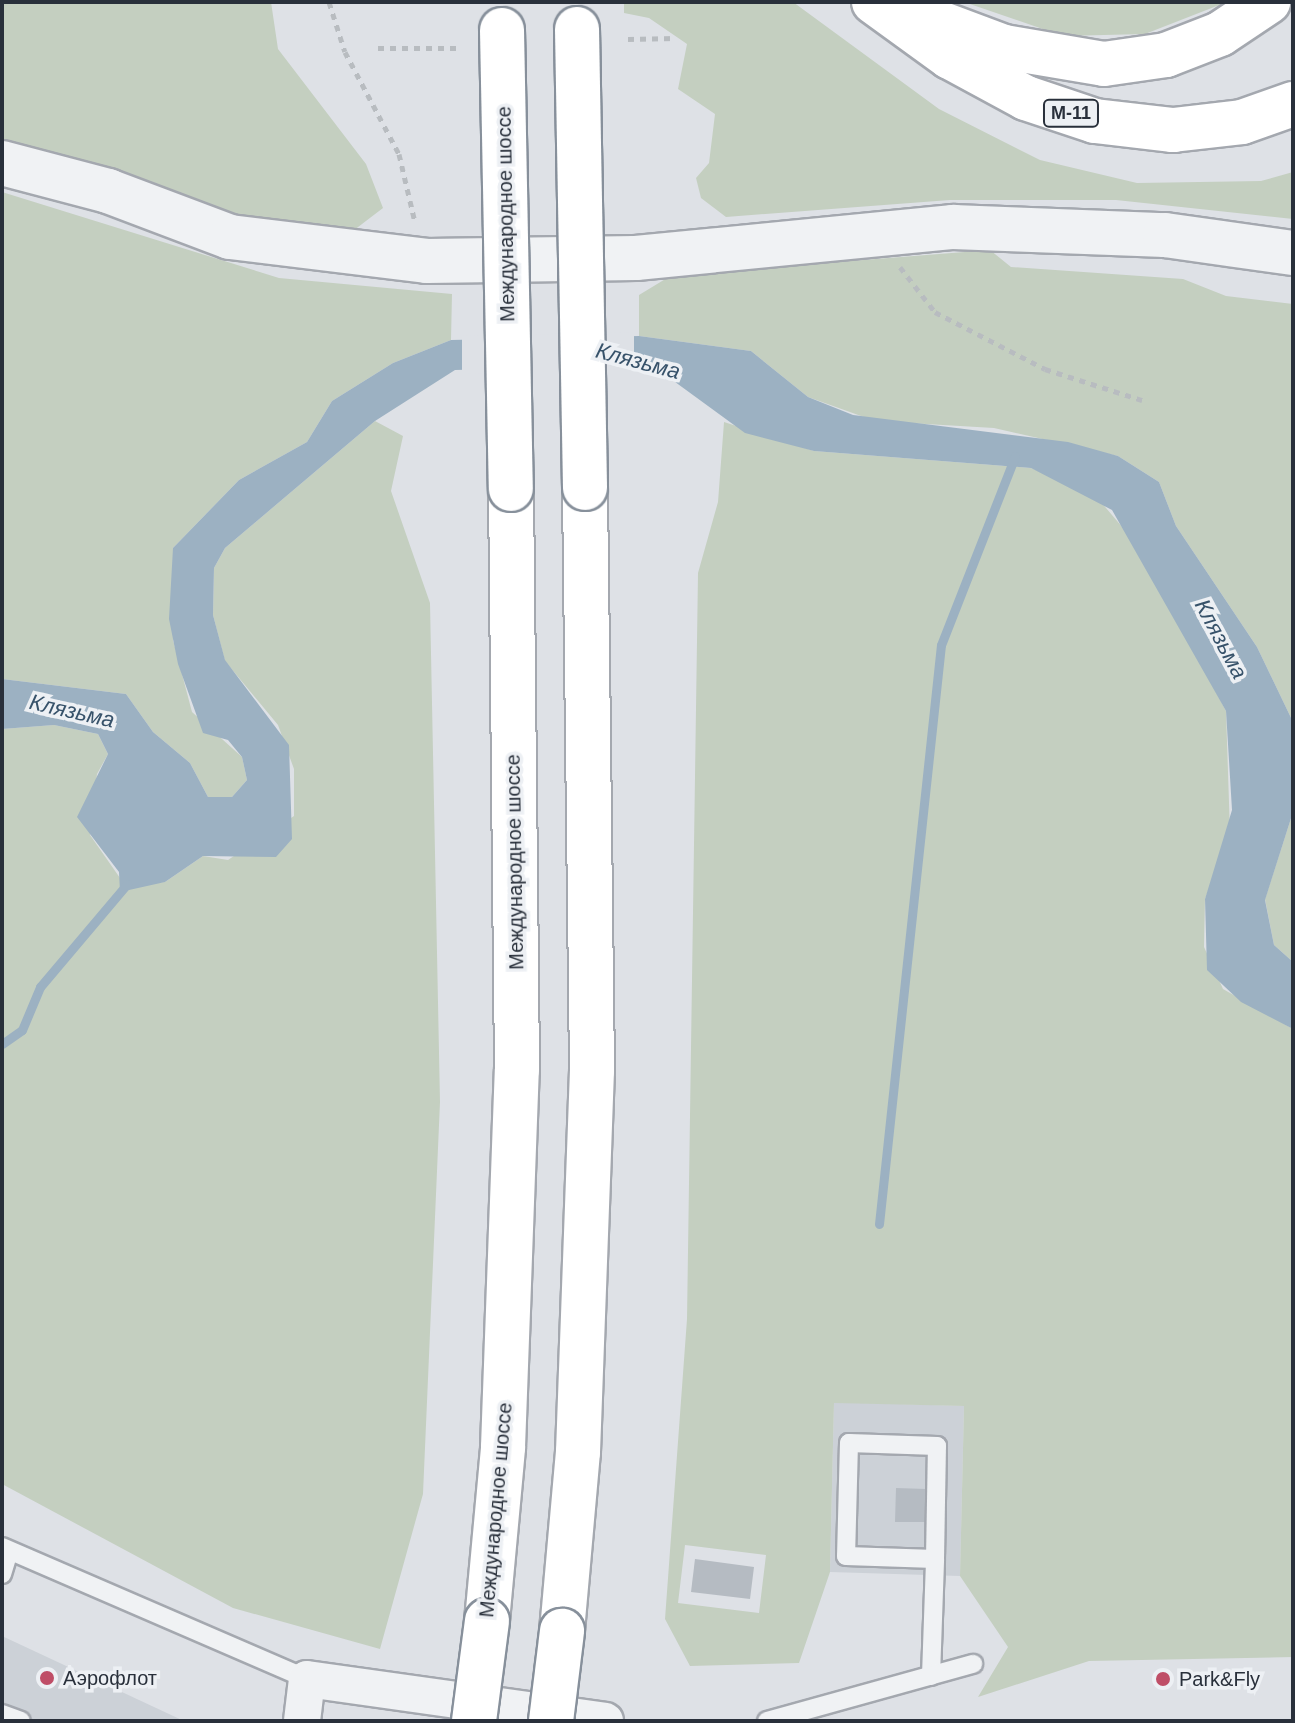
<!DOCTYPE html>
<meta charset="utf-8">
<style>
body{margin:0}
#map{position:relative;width:1295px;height:1723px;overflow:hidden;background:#dee1e6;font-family:Helvetica,sans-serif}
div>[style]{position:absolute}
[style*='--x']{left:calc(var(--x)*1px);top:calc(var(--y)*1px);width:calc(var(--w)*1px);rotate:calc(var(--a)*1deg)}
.built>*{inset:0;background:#ccd1d7}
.green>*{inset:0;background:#c4cfc0}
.water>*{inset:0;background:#9cb1c2}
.pier>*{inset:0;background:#dee1e6}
.stream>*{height:9px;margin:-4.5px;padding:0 4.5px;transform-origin:4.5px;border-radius:4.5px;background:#9cb1c2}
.building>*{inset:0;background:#b5bbc2}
.path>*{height:5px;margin-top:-2.5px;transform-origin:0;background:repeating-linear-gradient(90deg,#b8bcc0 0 6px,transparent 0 12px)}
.roads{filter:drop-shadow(2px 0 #a4a8af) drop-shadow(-2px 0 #a4a8af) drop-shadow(0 2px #a4a8af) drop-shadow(0 -2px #a4a8af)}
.service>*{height:18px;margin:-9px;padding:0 9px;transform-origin:9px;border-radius:9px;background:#f0f2f4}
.minor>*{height:36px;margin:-18px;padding:0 18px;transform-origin:18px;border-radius:18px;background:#f0f2f4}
.tertiary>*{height:44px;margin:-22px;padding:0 22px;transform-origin:22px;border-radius:22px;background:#f0f2f4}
.primary>*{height:44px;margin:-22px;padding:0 22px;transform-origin:22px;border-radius:22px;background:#fff}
.trunk>*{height:44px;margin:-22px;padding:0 22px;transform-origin:22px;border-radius:22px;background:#fff}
.bridges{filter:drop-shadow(2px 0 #87909b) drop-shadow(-2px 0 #87909b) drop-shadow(0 2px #87909b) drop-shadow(0 -2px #87909b)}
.trunk-bridge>*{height:44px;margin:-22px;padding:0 22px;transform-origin:22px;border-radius:22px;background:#fff}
.dots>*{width:22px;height:22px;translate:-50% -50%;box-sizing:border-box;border:4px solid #edf0f4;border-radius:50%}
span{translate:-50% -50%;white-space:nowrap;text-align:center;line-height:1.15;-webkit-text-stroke:7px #edf0f4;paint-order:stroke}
.shield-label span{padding:2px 6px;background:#edf0f4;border:2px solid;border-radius:6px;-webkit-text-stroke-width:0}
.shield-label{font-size:18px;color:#29303b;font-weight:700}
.street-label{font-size:20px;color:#29303b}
.poi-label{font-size:20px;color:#29303b}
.left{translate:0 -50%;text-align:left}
.water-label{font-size:22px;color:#37526a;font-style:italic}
.frame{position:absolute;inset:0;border:4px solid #29303b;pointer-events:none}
</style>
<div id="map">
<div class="built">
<i style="clip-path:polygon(834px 1402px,964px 1406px,960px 1576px,830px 1572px)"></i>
<i style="clip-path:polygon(2px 1636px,184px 1721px,2px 1721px)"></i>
</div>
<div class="green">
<i style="clip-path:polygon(2px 2px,271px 2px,278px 49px,366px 164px,383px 208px,345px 237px,213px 209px,2px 149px)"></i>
<i style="clip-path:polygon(624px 2px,793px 2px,939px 109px,1040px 160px,1137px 183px,1261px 181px,1293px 172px,1293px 219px,1116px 200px,950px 200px,726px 217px,701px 198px,696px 178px,709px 163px,715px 114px,678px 89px,687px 44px,649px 18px,624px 13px)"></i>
<i style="clip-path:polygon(964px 2px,1227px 2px,1145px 34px,1063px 36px)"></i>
<i style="clip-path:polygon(2px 192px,279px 278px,452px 294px,451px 340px,393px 363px,332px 401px,307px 442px,239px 480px,173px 548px,173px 640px,192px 712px,242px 757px,247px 780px,232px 797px,208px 797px,190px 763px,153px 732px,126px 694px,2px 679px)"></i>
<i style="clip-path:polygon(990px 250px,1011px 267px,1183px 279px,1226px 296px,1293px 304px,1293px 722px,1257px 647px,1176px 526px,1159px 482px,1118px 456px,994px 428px,875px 421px,808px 397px,751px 351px,639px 336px,639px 295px,672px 275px)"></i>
<i style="clip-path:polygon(375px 421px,403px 436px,391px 491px,430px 603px,440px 1102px,423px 1494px,380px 1649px,233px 1608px,2px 1484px,2px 729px,54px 725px,98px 734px,108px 754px,97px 774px,90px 835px,120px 878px,141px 884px,165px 882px,203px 856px,228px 860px,294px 816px,294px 769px,278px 725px,225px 661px,213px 615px,214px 568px,225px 548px)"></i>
<i style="clip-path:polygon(evenodd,724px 422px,814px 451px,1031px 468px,1095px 495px,1140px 548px,1226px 711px,1230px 833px,1205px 899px,1204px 947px,1223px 989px,1293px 1029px,1293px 1657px,1089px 1661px,978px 1697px,1008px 1647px,960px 1576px,964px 1406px,834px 1403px,830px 1572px,799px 1663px,690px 1666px,665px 1619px,687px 1319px,698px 573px,718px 502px,724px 422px,685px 1545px,766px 1555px,759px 1613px,678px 1603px,685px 1545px)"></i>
<i style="clip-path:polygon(1293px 812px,1293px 962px,1274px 945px,1265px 899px)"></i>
</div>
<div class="water">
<i style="clip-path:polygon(639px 336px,751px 351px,808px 397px,853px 415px,1068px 442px,1118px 456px,1159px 482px,1176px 526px,1257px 647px,1293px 722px,1293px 812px,1265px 900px,1274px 945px,1293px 962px,1293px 1029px,1241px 1002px,1207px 970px,1205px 899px,1232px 810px,1226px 711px,1112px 510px,1031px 468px,814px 451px,745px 433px,671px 379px,637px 365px,455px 370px,375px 421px,225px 548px,214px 568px,213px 615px,225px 660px,289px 745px,292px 839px,276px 857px,203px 856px,165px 882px,120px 892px,119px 872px,77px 817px,108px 754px,98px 734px,54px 725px,2px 729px,2px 679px,126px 694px,153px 732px,190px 763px,208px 797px,232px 797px,247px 780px,242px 757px,228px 740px,203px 733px,178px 664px,169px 619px,173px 548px,239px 480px,307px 442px,332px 401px,393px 363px,451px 340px)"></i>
</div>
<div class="pier">
<i style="clip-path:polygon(634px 332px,634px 369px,462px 374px,462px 336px)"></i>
</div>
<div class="stream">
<i style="--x:2;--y:1044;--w:24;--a:-35"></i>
<i style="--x:22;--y:1030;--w:47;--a:-67.3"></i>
<i style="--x:40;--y:987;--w:135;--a:-49.8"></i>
<i style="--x:879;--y:1224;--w:582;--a:-83.89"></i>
<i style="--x:941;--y:645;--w:203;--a:-68.6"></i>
</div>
<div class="building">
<i style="clip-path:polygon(896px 1488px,926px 1489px,926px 1522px,895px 1522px)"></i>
<i style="clip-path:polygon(695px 1559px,754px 1567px,750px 1599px,691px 1592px)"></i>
</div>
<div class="path">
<i style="--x:329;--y:2;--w:52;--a:72.3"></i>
<i style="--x:345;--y:52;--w:115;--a:62.1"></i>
<i style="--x:399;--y:154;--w:70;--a:76.8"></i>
<i style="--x:628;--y:39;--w:48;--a:-1.2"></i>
<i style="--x:378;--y:48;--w:79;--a:0"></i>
<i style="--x:900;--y:267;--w:57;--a:52.1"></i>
<i style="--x:935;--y:312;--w:124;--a:27.4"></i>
<i style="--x:1045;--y:369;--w:102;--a:17.7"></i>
</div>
<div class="roads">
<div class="service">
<i style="--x:2;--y:1547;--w:332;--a:23.4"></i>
<i style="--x:2;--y:1574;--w:24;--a:-73"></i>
<i style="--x:931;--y:1676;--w:117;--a:-88"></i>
<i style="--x:935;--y:1559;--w:113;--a:-89"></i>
<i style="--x:937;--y:1446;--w:88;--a:-178"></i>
<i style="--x:849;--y:1443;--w:113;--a:91.5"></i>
<i style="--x:846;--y:1556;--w:89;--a:1.9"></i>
<i style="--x:2;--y:1714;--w:20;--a:20"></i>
<i style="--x:767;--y:1721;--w:214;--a:-15.5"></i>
</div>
<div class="minor">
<i style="--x:302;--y:1721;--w:42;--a:-83.2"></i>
<i style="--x:307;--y:1679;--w:301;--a:8"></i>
</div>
<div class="tertiary">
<i style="--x:2;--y:163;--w:110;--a:14.8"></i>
<i style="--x:108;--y:191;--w:130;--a:20.7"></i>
<i style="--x:230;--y:237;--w:198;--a:6.9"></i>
<i style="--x:427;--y:261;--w:209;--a:-0.8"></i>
<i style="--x:636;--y:258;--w:319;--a:-5.6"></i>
<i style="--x:953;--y:227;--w:212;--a:2.2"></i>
<i style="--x:1165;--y:235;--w:129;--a:8"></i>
</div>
<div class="primary">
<i style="--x:874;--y:2;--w:94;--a:35.9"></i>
<i style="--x:950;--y:57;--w:86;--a:28.3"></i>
<i style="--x:1026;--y:98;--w:73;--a:18.4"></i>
<i style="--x:1095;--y:121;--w:79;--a:6.6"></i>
<i style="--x:1173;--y:130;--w:69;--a:-6.6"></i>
<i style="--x:1242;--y:122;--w:54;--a:-19.4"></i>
<i style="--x:924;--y:17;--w:85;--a:20.6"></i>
<i style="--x:1004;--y:47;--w:101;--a:9.6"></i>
<i style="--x:1104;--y:64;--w:63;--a:-8.3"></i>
<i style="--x:1166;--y:55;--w:58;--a:-21.3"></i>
<i style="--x:1220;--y:34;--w:58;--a:-33.7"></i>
</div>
<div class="trunk">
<i style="--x:487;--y:1621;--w:175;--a:-84.7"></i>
<i style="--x:503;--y:1447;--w:377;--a:-87.9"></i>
<i style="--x:517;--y:1070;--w:581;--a:-90.59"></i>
<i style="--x:562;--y:1631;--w:180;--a:-84.9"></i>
<i style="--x:578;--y:1452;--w:381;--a:-87.9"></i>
<i style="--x:592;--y:1071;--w:583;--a:-90.69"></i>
</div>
</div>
<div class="bridges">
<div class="trunk-bridge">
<i style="--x:577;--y:29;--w:459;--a:89"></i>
<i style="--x:502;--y:30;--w:459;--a:88.9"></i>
<i style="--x:474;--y:1721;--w:101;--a:-82.6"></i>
<i style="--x:551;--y:1721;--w:91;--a:-83"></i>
</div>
</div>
<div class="dots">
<i style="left:47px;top:1678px;background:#bf4e67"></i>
<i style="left:1163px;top:1679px;background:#bf4e67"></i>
</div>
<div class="shield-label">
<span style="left:1071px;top:113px">М-11</span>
</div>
<div class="street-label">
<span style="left:506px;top:214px;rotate:-91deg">Международное шоссе</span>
<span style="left:515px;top:862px;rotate:-91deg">Международное шоссе</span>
<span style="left:496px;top:1510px;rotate:-85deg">Международное шоссе</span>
</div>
<div class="poi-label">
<span class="left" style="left:63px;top:1678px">Аэрофлот</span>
<span class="left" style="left:1179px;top:1679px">Park&amp;Fly</span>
</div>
<div class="water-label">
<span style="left:638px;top:361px;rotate:15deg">Клязьма</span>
<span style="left:1221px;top:639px;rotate:62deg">Клязьма</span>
<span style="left:72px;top:711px;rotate:13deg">Клязьма</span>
</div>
<div class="frame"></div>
</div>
